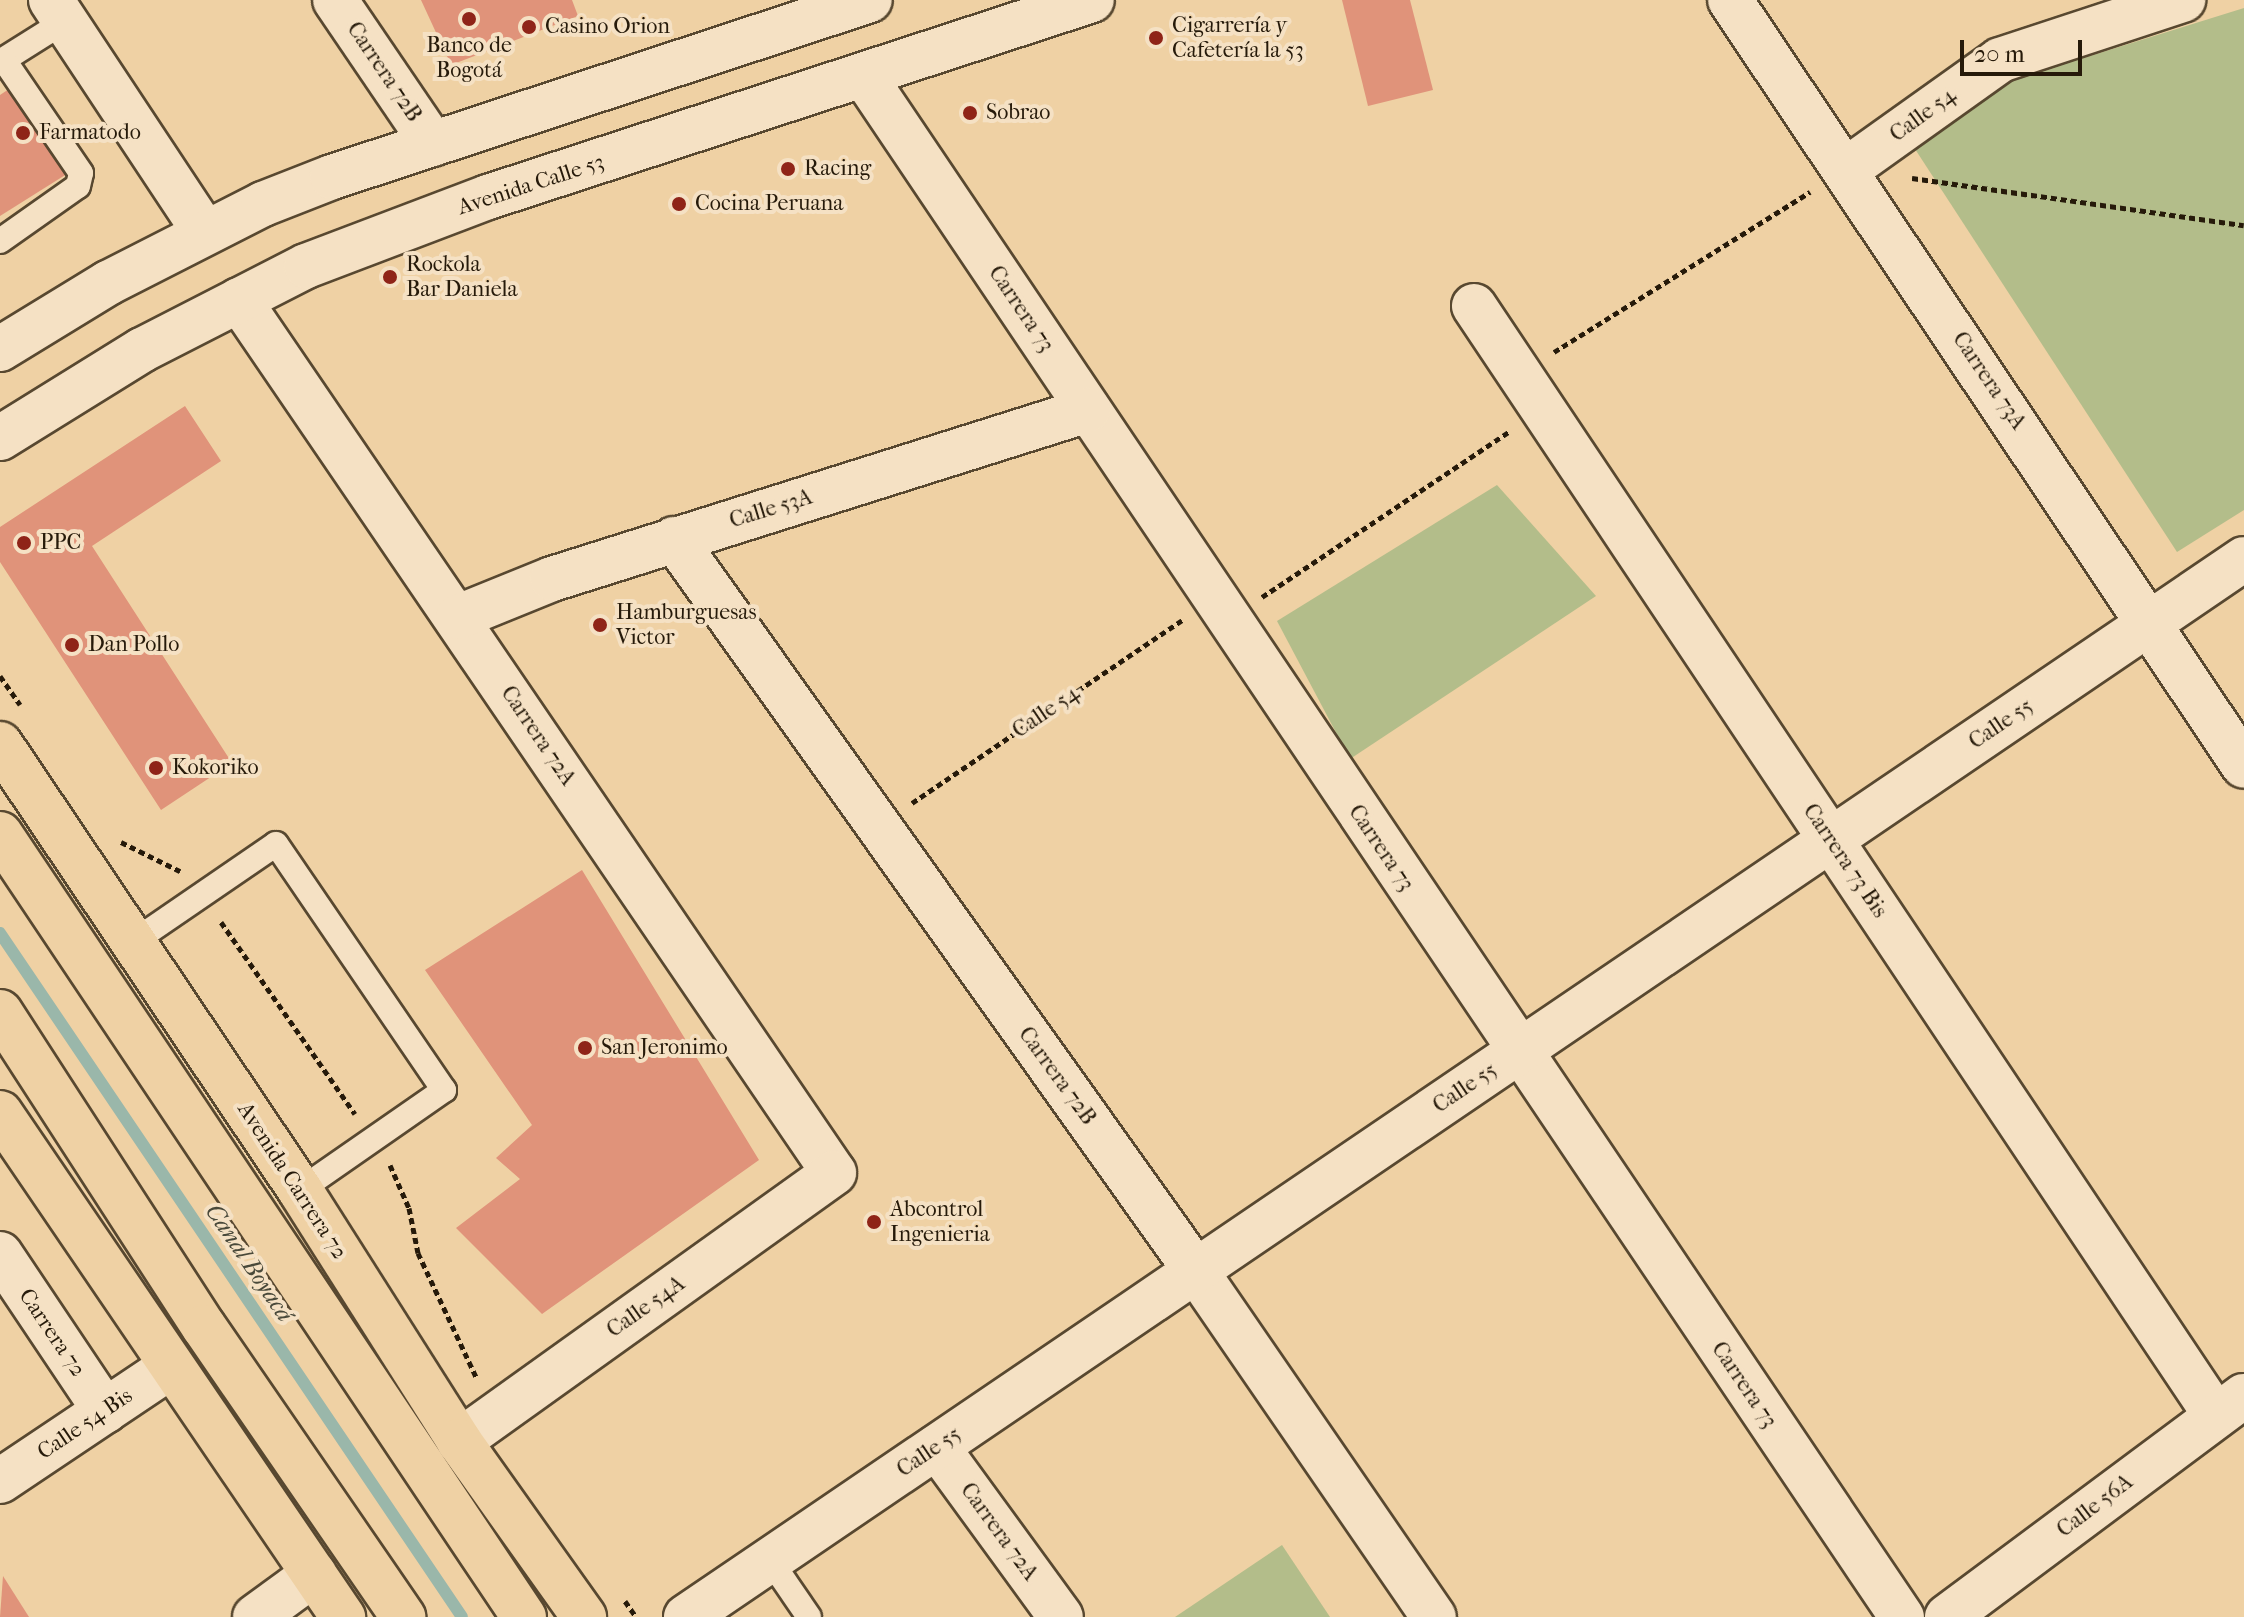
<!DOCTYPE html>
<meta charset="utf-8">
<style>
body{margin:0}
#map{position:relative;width:2244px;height:1617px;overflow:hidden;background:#efd1a4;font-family:"IM FELL French Canon",serif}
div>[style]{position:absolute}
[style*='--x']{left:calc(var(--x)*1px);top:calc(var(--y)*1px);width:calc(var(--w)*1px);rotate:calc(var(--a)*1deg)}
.green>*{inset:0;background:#b3bd8a}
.stream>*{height:12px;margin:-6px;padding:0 6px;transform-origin:6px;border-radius:6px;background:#9ab7aa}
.building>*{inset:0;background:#e0937a}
.path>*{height:5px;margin-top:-2.5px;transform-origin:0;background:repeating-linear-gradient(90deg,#261a0a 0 6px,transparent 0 10px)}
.roads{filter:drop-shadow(2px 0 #584830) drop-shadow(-2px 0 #584830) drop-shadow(0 2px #584830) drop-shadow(0 -2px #584830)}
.service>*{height:24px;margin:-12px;padding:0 12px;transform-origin:12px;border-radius:12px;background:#f5e1c4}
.minor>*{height:44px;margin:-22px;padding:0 22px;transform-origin:22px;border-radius:22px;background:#f5e1c4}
.tertiary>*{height:44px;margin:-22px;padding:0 22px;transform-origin:22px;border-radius:22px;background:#f5e1c4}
.secondary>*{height:44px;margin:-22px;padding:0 22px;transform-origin:22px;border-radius:22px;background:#f5e1c4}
.trunk>*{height:44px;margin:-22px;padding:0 22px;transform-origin:22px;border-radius:22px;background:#efd1a4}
.dots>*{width:22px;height:22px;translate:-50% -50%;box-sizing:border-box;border:4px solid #f5e1c4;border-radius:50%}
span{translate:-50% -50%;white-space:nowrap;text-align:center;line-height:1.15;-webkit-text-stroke:8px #f5e1c4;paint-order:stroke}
.poi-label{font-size:22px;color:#261a0a}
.left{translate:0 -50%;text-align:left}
.street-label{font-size:22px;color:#261a0a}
.water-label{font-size:24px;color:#49493a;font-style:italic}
.scale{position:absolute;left:1960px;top:40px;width:122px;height:36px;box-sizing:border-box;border:4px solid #261a0a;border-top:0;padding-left:10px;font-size:24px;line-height:28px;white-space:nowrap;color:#261a0a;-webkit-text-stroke:6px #f5e1c4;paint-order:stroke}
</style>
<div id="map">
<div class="green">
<i style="clip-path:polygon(2244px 8px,2244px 510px,2177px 552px,1915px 149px,2013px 80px)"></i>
<i style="clip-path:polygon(1497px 485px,1596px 596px,1350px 759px,1277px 621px)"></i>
<i style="clip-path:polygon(1282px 1545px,1330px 1617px,1175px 1617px)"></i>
</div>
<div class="stream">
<i style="--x:0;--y:933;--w:825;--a:55.96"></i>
</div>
<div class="building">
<i style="clip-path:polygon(421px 0,572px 0,578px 16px,451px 65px)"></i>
<i style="clip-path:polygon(1342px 0,1410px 0,1433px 90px,1368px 106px)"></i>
<i style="clip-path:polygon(15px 85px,70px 172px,0 216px,0 95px)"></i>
<i style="clip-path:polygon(185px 406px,221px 461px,92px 546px,232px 763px,161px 810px,0 562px,0 527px)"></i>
<i style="clip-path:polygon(582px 870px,759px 1160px,542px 1314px,456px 1228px,520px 1179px,496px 1158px,532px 1125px,425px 970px)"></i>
<i style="clip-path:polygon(3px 1576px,29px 1617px,0 1617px)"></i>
</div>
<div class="path">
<i style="--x:1912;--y:178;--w:335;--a:8.1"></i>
<i style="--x:1554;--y:352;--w:302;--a:-32"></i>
<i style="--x:1262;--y:597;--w:298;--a:-33.8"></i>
<i style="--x:0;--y:676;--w:35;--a:55"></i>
<i style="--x:912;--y:803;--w:326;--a:-34.1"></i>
<i style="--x:121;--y:842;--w:66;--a:26.2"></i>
<i style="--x:221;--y:922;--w:234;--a:55.1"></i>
<i style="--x:390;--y:1165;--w:47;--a:66.2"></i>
<i style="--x:409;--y:1208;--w:46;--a:78.7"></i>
<i style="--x:418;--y:1253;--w:137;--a:64.9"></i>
<i style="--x:625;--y:1601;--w:19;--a:55"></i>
</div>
<div class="roads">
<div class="service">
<i style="--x:0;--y:62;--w:77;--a:-32.2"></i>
<i style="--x:0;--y:241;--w:95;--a:-35.2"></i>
<i style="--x:78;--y:186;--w:13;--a:-77"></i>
<i style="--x:81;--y:173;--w:137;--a:-124.3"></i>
<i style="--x:133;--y:942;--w:173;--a:-34.4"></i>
<i style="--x:276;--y:844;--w:298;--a:55.7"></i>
<i style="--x:444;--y:1090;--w:175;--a:145.2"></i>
<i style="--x:770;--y:1560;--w:69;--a:55.6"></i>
</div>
<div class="minor">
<i style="--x:51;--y:0;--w:277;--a:56.5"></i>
<i style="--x:335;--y:0;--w:174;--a:55.8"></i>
<i style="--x:864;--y:76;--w:1858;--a:56.04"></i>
<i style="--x:1846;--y:170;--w:189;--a:-35.5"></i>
<i style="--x:2000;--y:60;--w:193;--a:-18.2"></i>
<i style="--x:239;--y:300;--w:1056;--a:55.72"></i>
<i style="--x:834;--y:1173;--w:461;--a:144.4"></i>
<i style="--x:1474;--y:306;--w:1335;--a:56.24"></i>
<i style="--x:674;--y:539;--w:899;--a:54.51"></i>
<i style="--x:1196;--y:1271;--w:420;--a:55.5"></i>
<i style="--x:458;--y:617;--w:101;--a:-22"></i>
<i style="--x:552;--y:579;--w:562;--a:-17.5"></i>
<i style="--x:0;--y:1254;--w:189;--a:56.2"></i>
<i style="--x:937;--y:1447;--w:210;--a:53.9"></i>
<i style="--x:0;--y:1481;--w:203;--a:-33.8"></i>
<i style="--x:255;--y:1617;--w:73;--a:-36.1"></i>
<i style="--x:686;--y:1617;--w:1883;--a:-34.18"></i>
<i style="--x:1947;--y:1617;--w:370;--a:-36.7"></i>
</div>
<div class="tertiary">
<i style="--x:1730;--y:0;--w:922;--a:56.14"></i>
</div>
<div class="secondary">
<i style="--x:0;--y:349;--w:127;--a:-31.4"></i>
<i style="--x:108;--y:283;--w:174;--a:-27"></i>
<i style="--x:263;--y:204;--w:74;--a:-21.4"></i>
<i style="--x:332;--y:177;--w:566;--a:-18.21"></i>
<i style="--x:0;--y:438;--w:167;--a:-31.8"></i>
<i style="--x:142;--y:350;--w:184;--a:-27.1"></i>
<i style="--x:306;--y:266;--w:195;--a:-20.8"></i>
<i style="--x:488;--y:197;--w:635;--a:-18.06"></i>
</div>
<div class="trunk">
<i style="--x:0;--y:744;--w:538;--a:56.07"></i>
<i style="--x:300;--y:1190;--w:297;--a:57.6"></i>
<i style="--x:459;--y:1441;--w:216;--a:54.6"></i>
<i style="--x:0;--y:834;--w:942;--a:56.21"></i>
<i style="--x:0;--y:1012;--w:375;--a:57.1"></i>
<i style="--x:204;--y:1327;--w:352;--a:55.5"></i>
<i style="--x:0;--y:1113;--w:610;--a:55.76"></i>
</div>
</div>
<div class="dots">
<i style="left:469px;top:19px;background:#8f2418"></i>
<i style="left:529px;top:27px;background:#8f2418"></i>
<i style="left:1156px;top:38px;background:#8f2418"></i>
<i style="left:970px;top:113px;background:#8f2418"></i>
<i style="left:23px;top:133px;background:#8f2418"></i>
<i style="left:788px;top:169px;background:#8f2418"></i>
<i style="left:679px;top:204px;background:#8f2418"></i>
<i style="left:390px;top:277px;background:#8f2418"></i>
<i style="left:24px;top:543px;background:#8f2418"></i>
<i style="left:600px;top:625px;background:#8f2418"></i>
<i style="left:72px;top:645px;background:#8f2418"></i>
<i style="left:156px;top:768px;background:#8f2418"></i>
<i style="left:585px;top:1048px;background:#8f2418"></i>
<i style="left:874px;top:1222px;background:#8f2418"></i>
</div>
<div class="poi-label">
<span class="left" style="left:1172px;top:38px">Cigarrería y<br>Cafetería la 53</span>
<span class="left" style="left:545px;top:27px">Casino Orion</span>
<span style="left:469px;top:58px">Banco de<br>Bogotá</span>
<span class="left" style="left:986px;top:113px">Sobrao</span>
<span class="left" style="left:39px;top:133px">Farmatodo</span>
<span class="left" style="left:804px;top:169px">Racing</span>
<span class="left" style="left:695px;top:204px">Cocina Peruana</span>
<span class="left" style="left:406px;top:277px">Rockola<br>Bar Daniela</span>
<span class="left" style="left:40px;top:543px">PPC</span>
<span class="left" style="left:616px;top:625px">Hamburguesas<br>Victor</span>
<span class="left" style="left:88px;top:645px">Dan Pollo</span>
<span class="left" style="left:172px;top:768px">Kokoriko</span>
<span class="left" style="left:601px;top:1048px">San Jeronimo</span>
<span class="left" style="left:890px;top:1222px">Abcontrol<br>Ingenieria</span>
</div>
<div class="street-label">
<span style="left:384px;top:72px;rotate:56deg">Carrera 72B</span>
<span style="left:1923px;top:115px;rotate:-36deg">Calle 54</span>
<span style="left:531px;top:185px;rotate:-18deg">Avenida Calle 53</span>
<span style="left:1021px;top:309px;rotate:56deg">Carrera 73</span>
<span style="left:1989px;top:381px;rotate:56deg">Carrera 73A</span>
<span style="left:771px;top:509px;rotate:-17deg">Calle 53A</span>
<span style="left:1046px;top:712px;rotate:-34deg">Calle 54</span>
<span style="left:2001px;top:724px;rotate:-34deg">Calle 55</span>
<span style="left:538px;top:736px;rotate:56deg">Carrera 72A</span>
<span style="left:1381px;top:848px;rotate:56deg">Carrera 73</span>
<span style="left:1845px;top:861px;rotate:56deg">Carrera 73 Bis</span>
<span style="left:1057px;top:1076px;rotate:54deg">Carrera 72B</span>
<span style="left:1465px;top:1088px;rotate:-34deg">Calle 55</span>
<span style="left:292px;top:1181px;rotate:57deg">Avenida Carrera 72</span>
<span style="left:646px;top:1307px;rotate:-35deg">Calle 54A</span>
<span style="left:52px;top:1333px;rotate:56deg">Carrera 72</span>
<span style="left:1744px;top:1385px;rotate:56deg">Carrera 73</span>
<span style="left:85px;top:1424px;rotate:-34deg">Calle 54 Bis</span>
<span style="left:929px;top:1452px;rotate:-34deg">Calle 55</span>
<span style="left:2095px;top:1506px;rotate:-37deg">Calle 56A</span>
<span style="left:999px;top:1532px;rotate:54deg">Carrera 72A</span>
</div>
<div class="water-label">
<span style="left:249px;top:1263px;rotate:56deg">Canal Boyacá</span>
</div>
<div class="scale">20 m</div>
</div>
